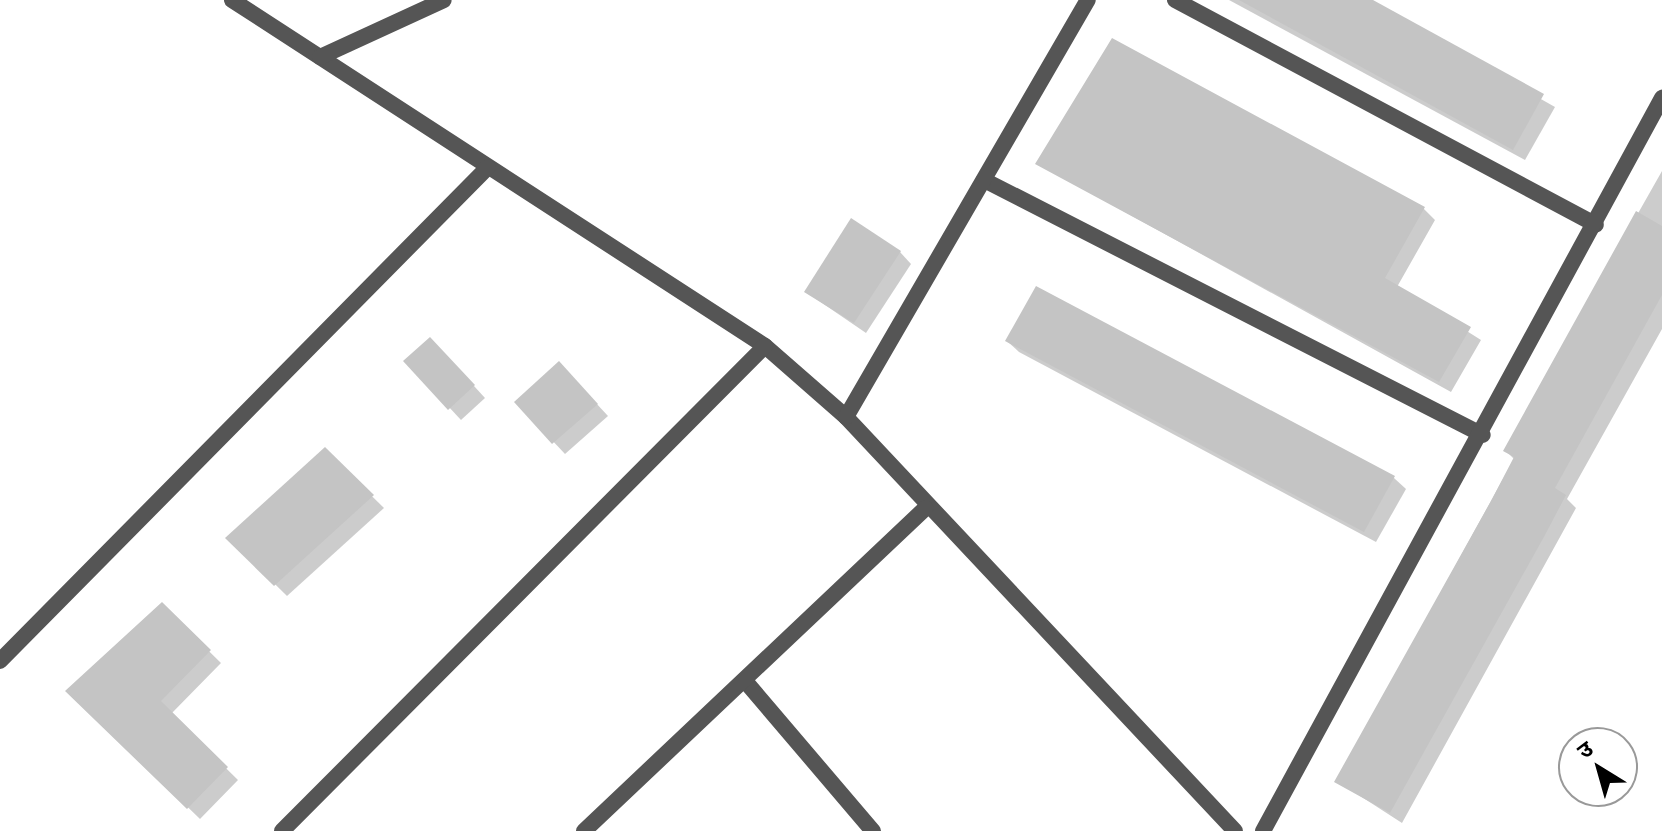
<!DOCTYPE html>
<meta charset="utf-8">
<style>
body{margin:0}
#map{position:relative;width:1662px;height:831px;overflow:hidden;background:#fff;font-family:"PT Sans","Noto Sans Devanagari",sans-serif}
div>[style]{position:absolute}
[style*='--x']{left:calc(var(--x)*1px);top:calc(var(--y)*1px);width:calc(var(--w)*1px);rotate:calc(var(--a)*1deg)}
.shadow>*{inset:0;background:#0003}
.building>*{inset:0;background:#c4c4c4}
.minor>*{height:16px;margin:-8px;padding:0 8px;transform-origin:8px;border-radius:8px;background:#555}
span{translate:-50% -50%;white-space:nowrap;text-align:center;line-height:1.15;-webkit-text-stroke:6px #fff;paint-order:stroke}
.north{position:absolute;left:1558px;top:727px;width:80px;height:80px;box-sizing:border-box;background:#fff;border:2px solid #999;border-radius:50%;rotate:323deg;font-size:22px;font-weight:700;line-height:32px;text-align:center;color:#000}
.north::after{content:'';display:block;margin:auto;width:28px;height:36px;background:#000;clip-path:polygon(50% 0,100% 100%,50% 72%,0 100%)}
</style>
<div id="map">
<div class="shadow">
<i style="clip-path:polygon(1229px 0,1366px 0,1555px 107px,1525px 160px)"></i>
<i style="clip-path:polygon(1038px 164px,1423px 208px,1435px 220px,1397px 287px,1481px 340px,1451px 392px)"></i>
<i style="clip-path:polygon(1662px 171px,1662px 329px,1567px 499px,1576px 508px,1402px 823px,1337px 781px,1514px 459px,1506px 451px,1526px 411px)"></i>
<i style="clip-path:polygon(900px 252px,911px 264px,866px 333px,806px 292px)"></i>
<i style="clip-path:polygon(1037px 288px,1394px 478px,1406px 489px,1376px 542px,1019px 352px,1007px 341px)"></i>
<i style="clip-path:polygon(442px 351px,485px 398px,461px 420px,406px 361px)"></i>
<i style="clip-path:polygon(570px 375px,608px 416px,565px 454px,517px 403px)"></i>
<i style="clip-path:polygon(325px 450px,384px 508px,287px 596px,228px 538px)"></i>
<i style="clip-path:polygon(162px 605px,221px 663px,171px 714px,238px 780px,200px 819px,68px 691px)"></i>
</div>
<div class="building">
<i style="clip-path:polygon(1239px 0,1373px 0,1544px 94px,1513px 150px)"></i>
<i style="clip-path:polygon(1112px 38px,1425px 207px,1385px 278px,1471px 327px,1439px 382px,1035px 164px)"></i>
<i style="clip-path:polygon(1636px 211px,1662px 226px,1662px 295px,1555px 488px,1566px 495px,1545px 535px,1390px 813px,1334px 782px,1491px 501px,1514px 457px,1503px 451px)"></i>
<i style="clip-path:polygon(851px 218px,901px 251px,854px 323px,804px 292px)"></i>
<i style="clip-path:polygon(1036px 286px,1395px 476px,1364px 532px,1005px 341px)"></i>
<i style="clip-path:polygon(430px 337px,475px 385px,448px 410px,403px 361px)"></i>
<i style="clip-path:polygon(559px 361px,598px 404px,552px 444px,514px 402px)"></i>
<i style="clip-path:polygon(325px 447px,374px 495px,274px 586px,225px 538px)"></i>
<i style="clip-path:polygon(162px 602px,211px 650px,161px 701px,228px 767px,187px 809px,65px 691px)"></i>
</div>
<div class="minor">
<i style="--x:232;--y:0;--w:635;--a:32.99"></i>
<i style="--x:765;--y:346;--w:108;--a:41.2"></i>
<i style="--x:846;--y:417;--w:568;--a:46.78"></i>
<i style="--x:1175;--y:0;--w:477;--a:28.1"></i>
<i style="--x:320;--y:57;--w:136;--a:-24.7"></i>
<i style="--x:984;--y:180;--w:560;--a:27.07"></i>
<i style="--x:846;--y:417;--w:482;--a:-59.9"></i>
<i style="--x:0;--y:661;--w:694;--a:-45.35"></i>
<i style="--x:746;--y:682;--w:196;--a:49.6"></i>
<i style="--x:282;--y:831;--w:684;--a:-45.12"></i>
<i style="--x:584;--y:831;--w:470;--a:-43.4"></i>
<i style="--x:1263;--y:831;--w:835;--a:-61.44"></i>
</div>
<div class="north">उ</div>
</div>
